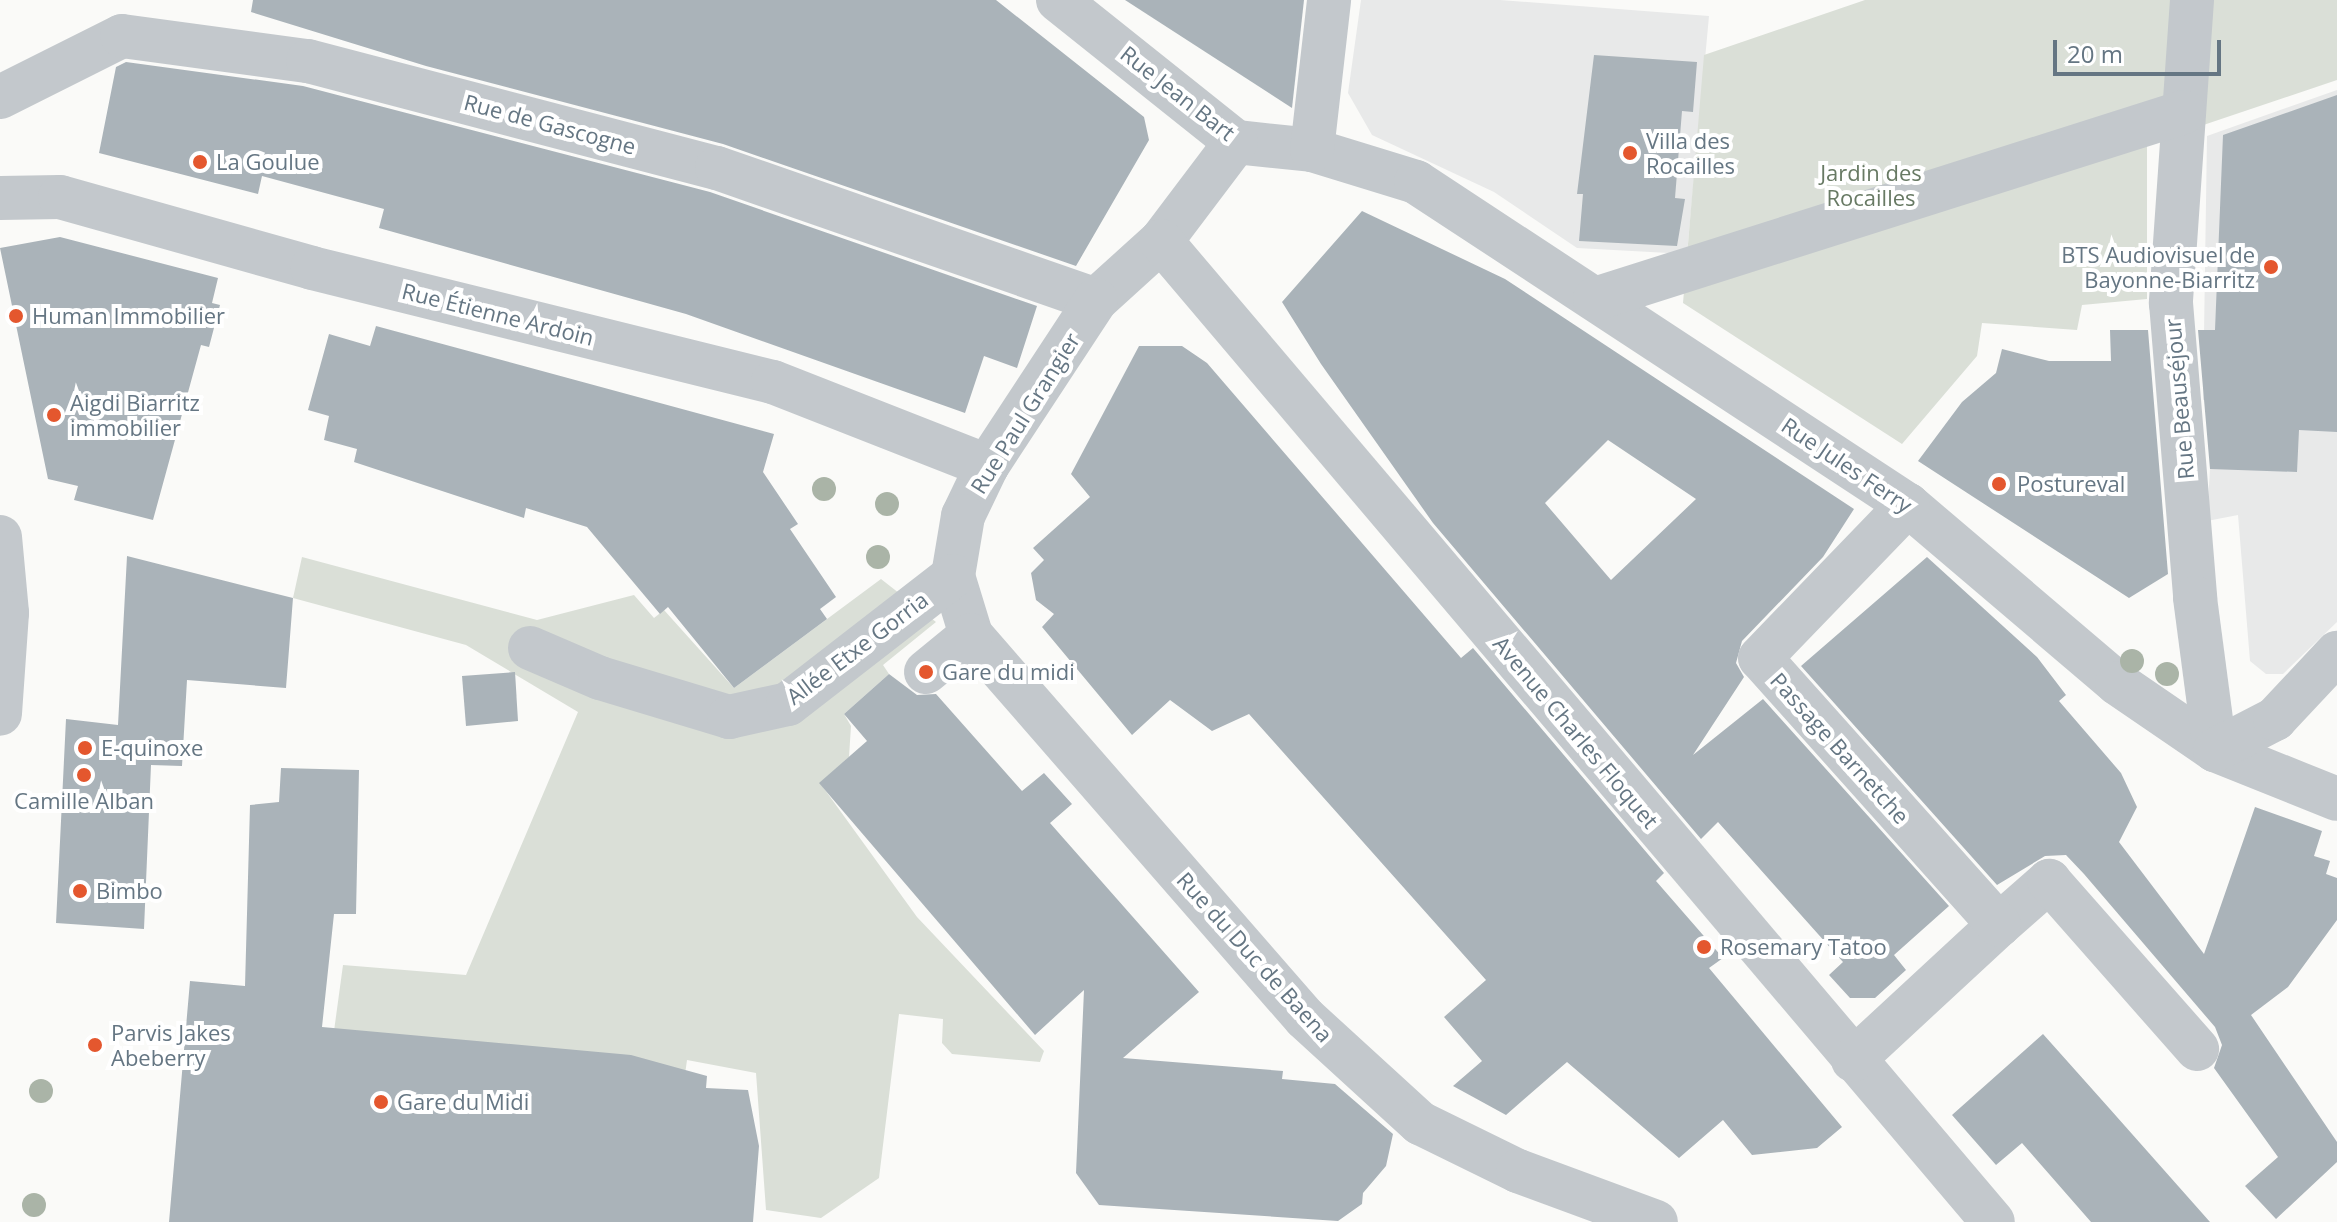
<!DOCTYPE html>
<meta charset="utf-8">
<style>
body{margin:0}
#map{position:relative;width:2337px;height:1222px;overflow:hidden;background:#fafaf8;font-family:"Open Sans",sans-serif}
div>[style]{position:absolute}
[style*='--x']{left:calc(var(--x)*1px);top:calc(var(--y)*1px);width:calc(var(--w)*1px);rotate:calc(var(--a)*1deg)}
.built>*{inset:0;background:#e8e9e9}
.green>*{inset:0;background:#dadfd7}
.building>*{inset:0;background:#aab3b9}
.minor>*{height:44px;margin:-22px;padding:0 22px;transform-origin:22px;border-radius:22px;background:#c3c8cc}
.trees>*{width:24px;height:24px;margin:-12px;border-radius:50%;background:#aab4a7}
.dots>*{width:22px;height:22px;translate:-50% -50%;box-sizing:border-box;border:4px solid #fff;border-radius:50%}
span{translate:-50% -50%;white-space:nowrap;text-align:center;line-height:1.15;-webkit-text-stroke:8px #fff;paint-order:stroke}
.street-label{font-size:22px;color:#657683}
.poi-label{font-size:22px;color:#657683}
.left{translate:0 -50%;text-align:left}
.right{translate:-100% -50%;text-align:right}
.park-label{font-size:22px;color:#687a64}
.scale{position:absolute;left:2053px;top:40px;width:168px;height:36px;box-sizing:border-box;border:4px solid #657683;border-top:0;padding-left:10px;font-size:24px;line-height:28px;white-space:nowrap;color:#657683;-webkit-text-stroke:6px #fff;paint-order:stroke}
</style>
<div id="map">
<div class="built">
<i style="clip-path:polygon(1361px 0,1500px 0,1709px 16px,1687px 254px,1577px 248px,1494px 192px,1372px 135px,1348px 93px)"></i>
<i style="clip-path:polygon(2337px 90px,2337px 622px,2283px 674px,2266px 674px,2250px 661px,2238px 515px,2207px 521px,2214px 399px,2203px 400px,2207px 136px)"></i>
</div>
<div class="green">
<i style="clip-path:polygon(1865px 0,2337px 0,2337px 80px,2147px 144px,2147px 299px,2082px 305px,2077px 330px,1982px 323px,1977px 356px,1902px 444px,1683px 303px,1704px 55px)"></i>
<i style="clip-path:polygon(302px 557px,537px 620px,634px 595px,654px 618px,664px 610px,734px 688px,881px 579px,936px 622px,883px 665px,889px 674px,844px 714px,851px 726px,849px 757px,820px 783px,917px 917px,1044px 1051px,1040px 1062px,952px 1054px,942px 1043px,943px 1019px,899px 1014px,879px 1178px,821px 1218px,766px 1210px,756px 1073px,687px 1060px,683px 1089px,334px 1031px,343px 965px,466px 975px,578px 712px,466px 645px,293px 598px)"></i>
</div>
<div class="building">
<i style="clip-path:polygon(253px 0,996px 0,1144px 117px,1149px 140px,1076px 266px,723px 144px,426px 66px,251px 12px)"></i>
<i style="clip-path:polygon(1125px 0,1304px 0,1292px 108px)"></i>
<i style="clip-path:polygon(1594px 55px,1697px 62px,1693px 112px,1682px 111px,1675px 198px,1685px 199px,1677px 246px,1579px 241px,1583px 194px,1577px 194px)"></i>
<i style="clip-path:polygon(126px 62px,303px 86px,710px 192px,1037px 306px,1017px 368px,984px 356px,965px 413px,686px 314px,379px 228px,384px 209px,262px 176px,258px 194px,99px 153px,116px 67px)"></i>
<i style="clip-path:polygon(2337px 95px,2337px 432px,2299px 430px,2297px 472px,2210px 469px,2198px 330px,2215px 330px,2223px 135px)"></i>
<i style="clip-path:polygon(evenodd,1362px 211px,1505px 279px,1854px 509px,1823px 557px,1742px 641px,1736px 663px,1744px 677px,1693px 755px,1763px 699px,1949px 906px,1894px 955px,1906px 970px,1875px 998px,1850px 998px,1829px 975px,1843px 962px,1718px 822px,1701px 839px,1433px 523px,1321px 364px,1282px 302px,1362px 211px,1608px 440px,1696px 499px,1611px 580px,1545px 503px,1608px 440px)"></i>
<i style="clip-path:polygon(60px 237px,218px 278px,212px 303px,220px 305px,209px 347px,201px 345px,153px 520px,74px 500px,78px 486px,48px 479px,0 248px)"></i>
<i style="clip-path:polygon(376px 326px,774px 434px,763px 472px,798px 524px,790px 529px,836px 597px,820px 609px,827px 619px,734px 688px,668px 607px,660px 614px,587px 527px,526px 508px,524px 518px,354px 462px,357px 449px,324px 440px,329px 416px,308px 410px,329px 334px,370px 346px)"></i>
<i style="clip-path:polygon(2110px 330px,2148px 330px,2168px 574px,2129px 598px,1918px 461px,1962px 402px,1996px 373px,2002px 349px,2049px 361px,2111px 361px)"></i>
<i style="clip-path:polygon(1139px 346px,1182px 346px,1207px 363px,1461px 658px,1473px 648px,1664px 873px,1656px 881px,1723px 958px,1709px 968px,1842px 1127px,1817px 1148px,1752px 1155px,1723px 1120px,1679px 1158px,1567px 1062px,1506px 1115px,1453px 1086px,1482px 1061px,1444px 1017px,1486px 980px,1249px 714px,1212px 731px,1170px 700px,1132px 735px,1042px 627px,1054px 614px,1036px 600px,1031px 573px,1044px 560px,1033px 548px,1090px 497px,1071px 474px)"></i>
<i style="clip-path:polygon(127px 556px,293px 598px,286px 688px,187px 680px,182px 766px,151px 765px,144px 929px,56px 923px,66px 719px,118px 725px)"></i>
<i style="clip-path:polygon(1927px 557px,2037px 657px,2066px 695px,2059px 701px,2121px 773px,2137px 807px,2119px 842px,2204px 954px,2255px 807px,2322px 831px,2314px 856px,2330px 861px,2326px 874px,2337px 878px,2337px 920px,2288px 987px,2251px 1015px,2337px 1142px,2337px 1162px,2276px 1219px,2245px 1186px,2278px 1157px,2214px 1068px,2222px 1045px,2215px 1027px,2084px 874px,2066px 855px,2045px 856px,1997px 885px,1801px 666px)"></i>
<i style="clip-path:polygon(515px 672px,518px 721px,466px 726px,462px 676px)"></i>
<i style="clip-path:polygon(889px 674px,917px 695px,936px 694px,1022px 791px,1044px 773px,1072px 804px,1050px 823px,1199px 992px,1123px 1058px,1283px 1071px,1282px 1079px,1335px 1084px,1393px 1134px,1386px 1166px,1363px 1193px,1362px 1204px,1338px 1221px,1099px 1205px,1076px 1173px,1084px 990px,1035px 1035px,819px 783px,867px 741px,844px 714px)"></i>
<i style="clip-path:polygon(281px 768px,359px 770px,356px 914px,334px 914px,322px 1027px,631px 1055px,707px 1076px,706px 1088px,748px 1090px,759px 1146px,753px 1222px,169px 1222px,190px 981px,245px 986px,250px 805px,279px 802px)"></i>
<i style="clip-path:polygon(2043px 1034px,2109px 1108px,2210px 1222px,2091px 1222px,2022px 1143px,1996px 1165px,1952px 1115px)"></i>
</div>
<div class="minor">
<i style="--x:1058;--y:0;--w:228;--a:38.6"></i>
<i style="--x:1236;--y:142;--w:76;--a:6"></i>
<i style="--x:1312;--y:150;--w:109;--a:17.1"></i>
<i style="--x:1416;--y:182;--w:589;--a:33.29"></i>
<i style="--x:1908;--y:505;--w:275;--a:40.4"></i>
<i style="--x:2117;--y:683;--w:119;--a:34.4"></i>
<i style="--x:2215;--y:750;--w:131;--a:21.9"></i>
<i style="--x:2192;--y:0;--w:304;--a:94"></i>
<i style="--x:2171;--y:303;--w:296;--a:85.3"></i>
<i style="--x:2195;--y:598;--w:153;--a:82.5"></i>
<i style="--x:0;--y:97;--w:136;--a:-26.6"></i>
<i style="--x:122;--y:36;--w:188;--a:7.7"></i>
<i style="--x:308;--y:61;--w:423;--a:14.7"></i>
<i style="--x:717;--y:168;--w:401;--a:19.2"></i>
<i style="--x:1236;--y:142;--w:124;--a:127.1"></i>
<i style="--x:1161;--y:241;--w:88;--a:137.8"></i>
<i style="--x:1096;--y:300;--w:199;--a:123.3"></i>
<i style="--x:987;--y:466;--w:55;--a:115.6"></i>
<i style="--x:963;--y:516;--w:61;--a:99.5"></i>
<i style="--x:953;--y:576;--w:62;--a:73"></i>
<i style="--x:971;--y:635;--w:508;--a:48.91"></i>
<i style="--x:1305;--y:1018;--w:156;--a:42.4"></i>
<i style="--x:1420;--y:1123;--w:109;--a:26.1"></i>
<i style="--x:1518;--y:1171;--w:147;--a:20.3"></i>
<i style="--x:1312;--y:150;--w:151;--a:-83.5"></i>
<i style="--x:0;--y:198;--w:60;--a:-1"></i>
<i style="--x:60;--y:197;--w:262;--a:15.7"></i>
<i style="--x:312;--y:268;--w:475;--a:13.9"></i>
<i style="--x:773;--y:382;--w:230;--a:21.4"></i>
<i style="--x:1161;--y:241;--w:1286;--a:49.7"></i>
<i style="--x:1595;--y:299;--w:618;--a:-17.61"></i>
<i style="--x:0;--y:537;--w:76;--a:84.7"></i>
<i style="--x:7;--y:613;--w:101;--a:94"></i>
<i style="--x:530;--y:648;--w:76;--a:23.2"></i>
<i style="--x:600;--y:678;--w:135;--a:16.8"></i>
<i style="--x:729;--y:717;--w:60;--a:-12.4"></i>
<i style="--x:788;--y:704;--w:209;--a:-37.8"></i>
<i style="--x:926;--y:672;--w:58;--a:-39.4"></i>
<i style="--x:2215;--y:750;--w:68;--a:-27.3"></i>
<i style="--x:2275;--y:719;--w:91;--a:-46.8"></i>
<i style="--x:1999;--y:925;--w:67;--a:-41.3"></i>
<i style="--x:2049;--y:881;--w:224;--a:48.6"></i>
<i style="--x:1853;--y:1060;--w:199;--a:-42.8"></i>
<i style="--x:1999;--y:925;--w:358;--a:-131.8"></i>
<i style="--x:1760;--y:658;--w:213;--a:-46"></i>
</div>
<div class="trees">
<i style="left:824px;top:489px"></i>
<i style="left:887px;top:504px"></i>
<i style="left:878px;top:557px"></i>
<i style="left:2132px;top:661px"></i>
<i style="left:2167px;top:674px"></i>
<i style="left:41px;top:1091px"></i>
<i style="left:34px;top:1205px"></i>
</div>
<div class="dots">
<i style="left:1630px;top:153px;background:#e4572e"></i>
<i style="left:200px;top:162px;background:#e4572e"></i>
<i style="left:2271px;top:267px;background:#e4572e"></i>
<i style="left:16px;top:316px;background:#e4572e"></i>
<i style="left:54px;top:415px;background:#e4572e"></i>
<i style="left:1999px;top:484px;background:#e4572e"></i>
<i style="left:926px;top:672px;background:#e4572e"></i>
<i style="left:85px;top:748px;background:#e4572e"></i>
<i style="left:84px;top:775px;background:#e4572e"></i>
<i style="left:80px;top:891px;background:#e4572e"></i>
<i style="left:1704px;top:947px;background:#e4572e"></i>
<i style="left:95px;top:1045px;background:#e4572e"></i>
<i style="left:381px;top:1102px;background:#e4572e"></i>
</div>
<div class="street-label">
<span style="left:1178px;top:93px;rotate:38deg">Rue Jean Bart</span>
<span style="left:550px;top:124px;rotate:15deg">Rue de Gascogne</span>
<span style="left:498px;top:314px;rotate:14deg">Rue Étienne Ardoin</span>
<span style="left:2179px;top:399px;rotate:-95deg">Rue Beauséjour</span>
<span style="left:1025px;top:413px;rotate:-58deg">Rue Paul Grangier</span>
<span style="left:1847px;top:465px;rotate:34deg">Rue Jules Ferry</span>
<span style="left:857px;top:648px;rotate:-37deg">Allée Etxe Gorria</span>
<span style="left:1576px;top:732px;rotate:50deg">Avenue Charles Floquet</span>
<span style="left:1840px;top:748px;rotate:48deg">Passage Barnetche</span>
<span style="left:1255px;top:957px;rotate:48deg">Rue du Duc de Baena</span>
</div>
<div class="poi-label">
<span class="left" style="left:1646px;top:153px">Villa des<br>Rocailles</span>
<span class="left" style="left:216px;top:162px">La Goulue</span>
<span class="right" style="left:2255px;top:267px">BTS Audiovisuel de<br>Bayonne-Biarritz</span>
<span class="left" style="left:32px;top:316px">Human Immobilier</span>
<span class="left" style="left:70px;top:415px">Aigdi Biarritz<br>immobilier</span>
<span class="left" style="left:2017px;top:484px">Postureval</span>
<span class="left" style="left:942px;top:672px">Gare du midi</span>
<span class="left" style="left:101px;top:748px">E-quinoxe</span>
<span style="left:84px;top:801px">Camille Alban</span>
<span class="left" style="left:96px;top:891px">Bimbo</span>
<span class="left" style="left:1720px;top:947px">Rosemary Tatoo</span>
<span class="left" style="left:111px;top:1045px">Parvis Jakes<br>Abeberry</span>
<span class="left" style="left:397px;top:1102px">Gare du Midi</span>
</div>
<div class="park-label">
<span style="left:1871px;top:185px">Jardin des<br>Rocailles</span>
</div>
<div class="scale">20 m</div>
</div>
